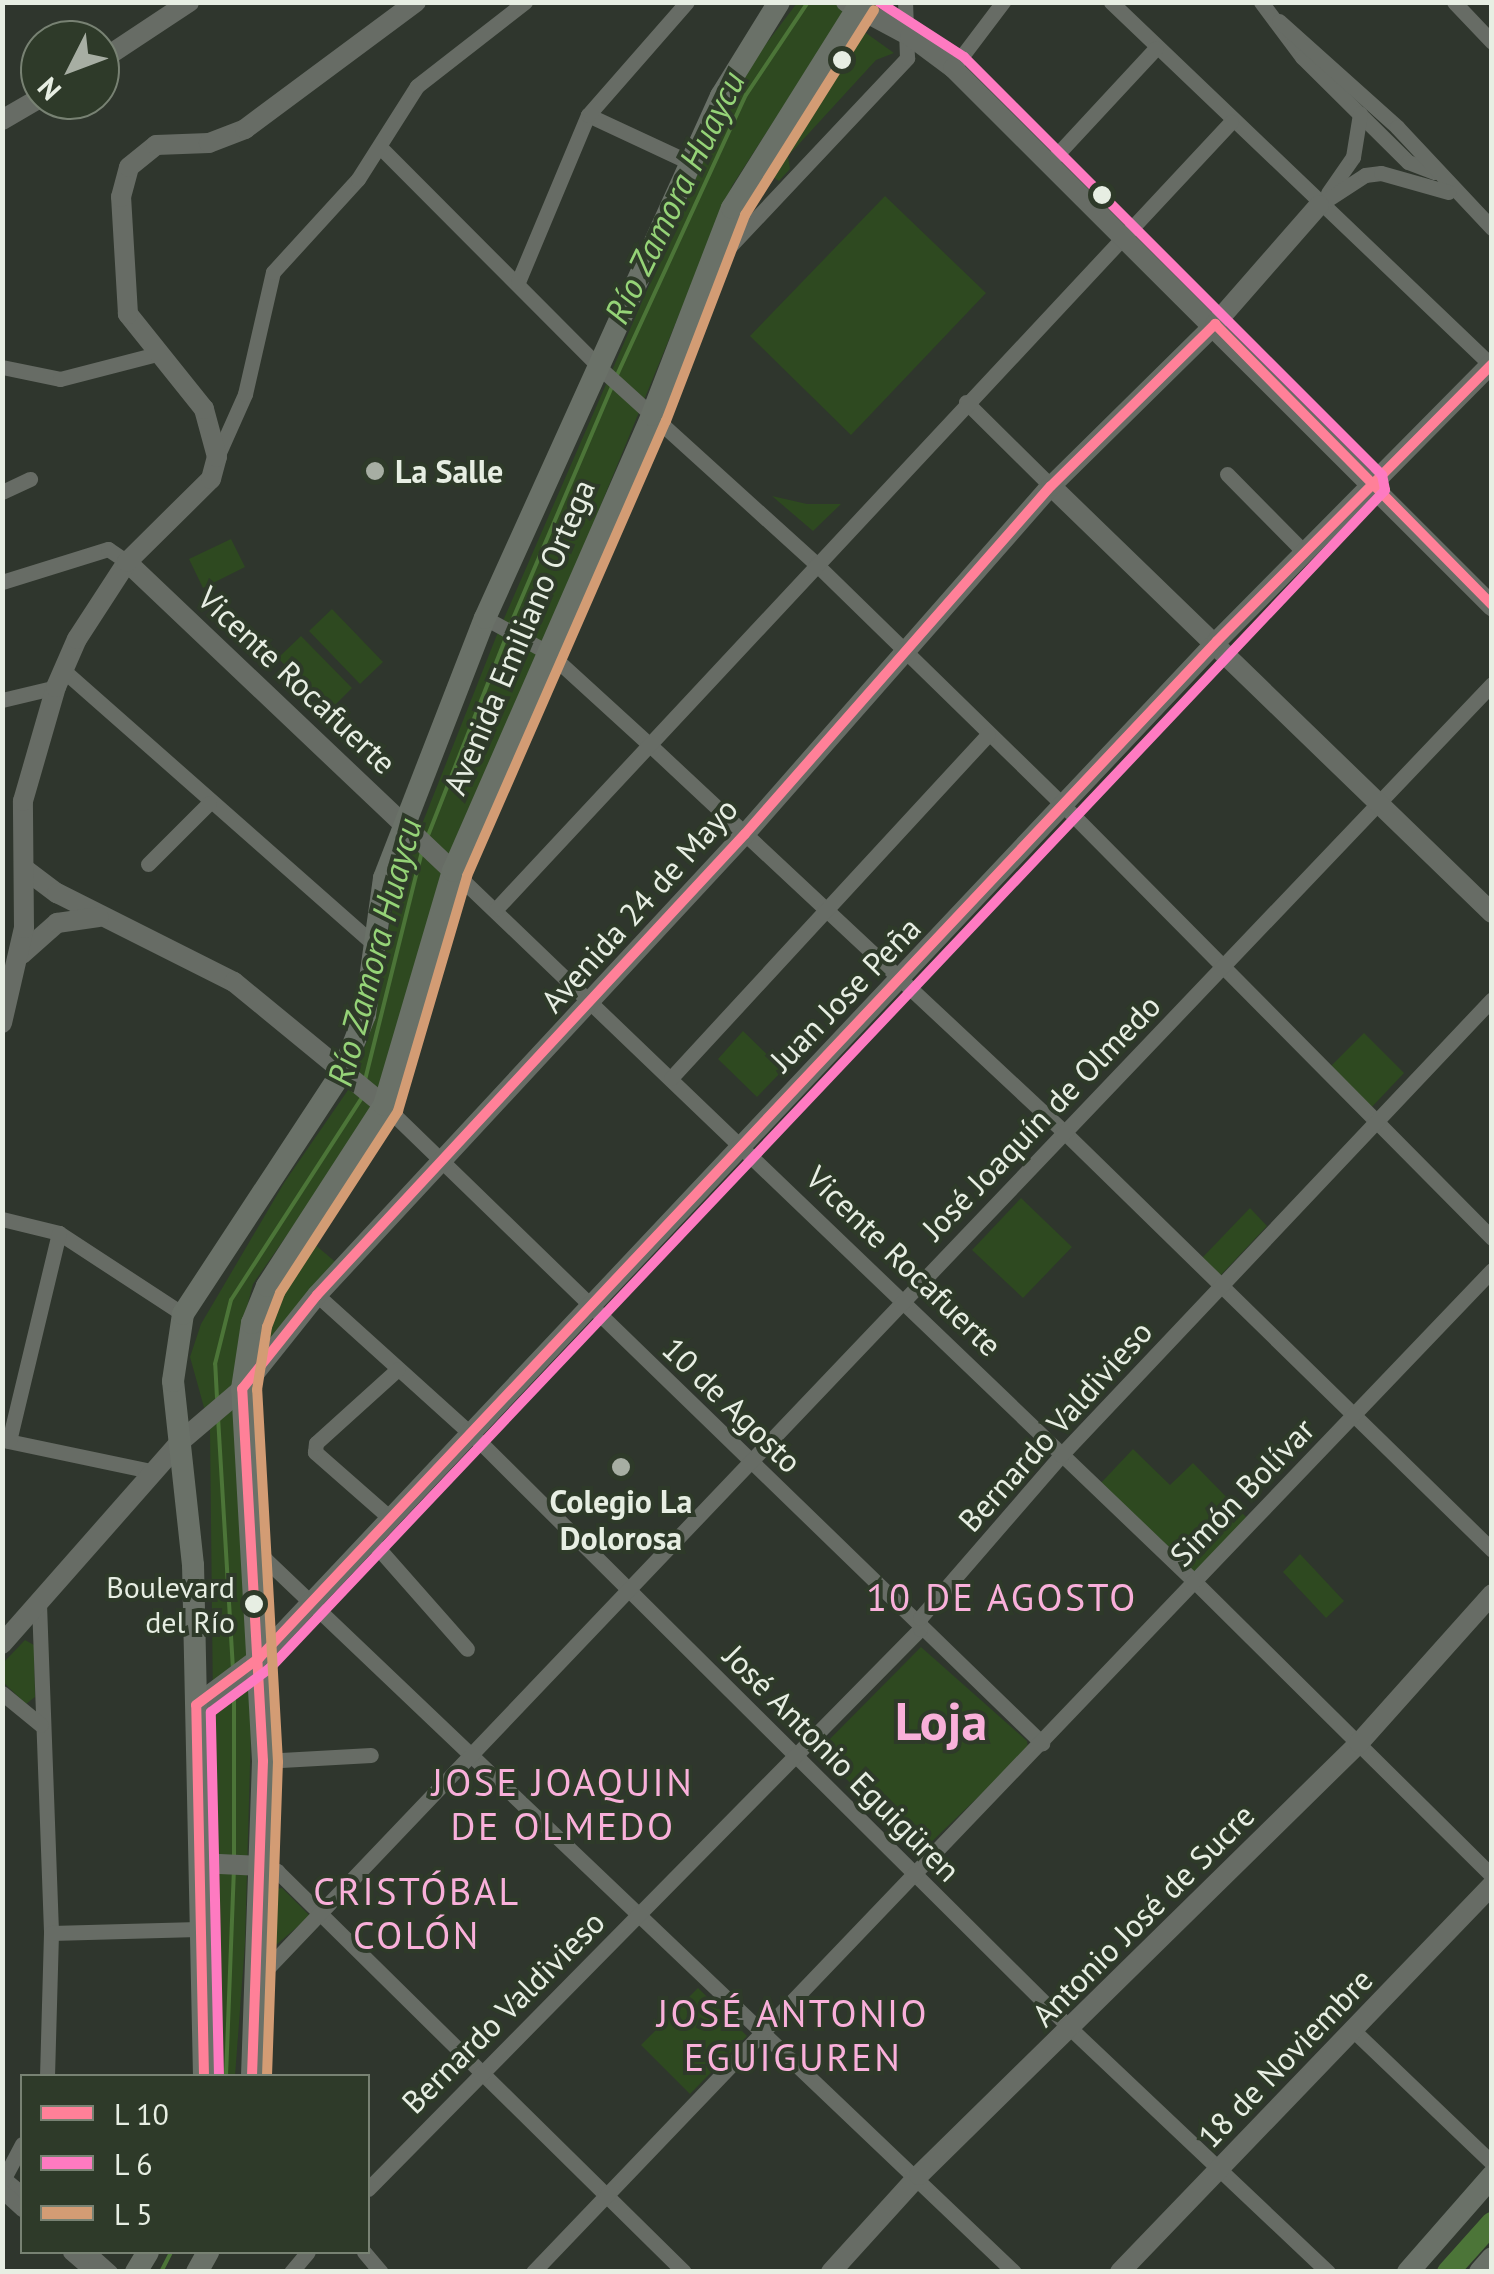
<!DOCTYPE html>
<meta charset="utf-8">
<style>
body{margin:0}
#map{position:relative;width:1494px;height:2274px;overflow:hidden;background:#2f362d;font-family:"PT Sans",sans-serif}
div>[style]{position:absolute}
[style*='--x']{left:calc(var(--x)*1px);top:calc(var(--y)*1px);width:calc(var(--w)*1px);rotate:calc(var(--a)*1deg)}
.green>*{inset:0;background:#2e4920}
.stream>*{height:4px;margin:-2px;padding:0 2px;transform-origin:2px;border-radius:2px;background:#4c7538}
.river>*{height:22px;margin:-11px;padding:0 11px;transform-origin:11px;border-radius:11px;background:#4c7538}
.street>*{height:15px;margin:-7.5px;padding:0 7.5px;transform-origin:7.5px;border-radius:7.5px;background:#676c65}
.secondary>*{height:20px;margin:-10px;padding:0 10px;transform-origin:10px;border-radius:10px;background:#676c65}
.primary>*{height:22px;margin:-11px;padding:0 11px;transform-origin:11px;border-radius:11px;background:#6a7168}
.bus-1>*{height:10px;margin:-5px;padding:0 5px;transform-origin:5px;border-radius:5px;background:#ff8098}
.bus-2>*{height:10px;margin:-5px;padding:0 5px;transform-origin:5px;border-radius:5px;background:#fe7ac1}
.bus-3>*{height:10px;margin:-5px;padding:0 5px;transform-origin:5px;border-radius:5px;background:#d39c74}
.dots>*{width:28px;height:28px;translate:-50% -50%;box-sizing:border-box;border:5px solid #2e3a29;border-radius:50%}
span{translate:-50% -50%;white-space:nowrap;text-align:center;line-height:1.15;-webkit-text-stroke:8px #2e3a29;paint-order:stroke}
.bus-label{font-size:30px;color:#e7eee3}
.right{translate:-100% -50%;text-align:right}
.poi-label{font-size:32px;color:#e7eee3;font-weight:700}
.left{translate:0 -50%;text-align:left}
.street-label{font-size:32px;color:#e7eee3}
.water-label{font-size:35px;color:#95d377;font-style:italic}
.quarter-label{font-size:38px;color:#f9b0da;letter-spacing:2.5px}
.town-label{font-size:52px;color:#f9b0da;font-weight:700}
.frame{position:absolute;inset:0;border:5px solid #e7eee3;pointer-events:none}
.legend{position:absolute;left:20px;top:2074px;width:350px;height:180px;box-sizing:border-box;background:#2e3a29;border:2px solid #788273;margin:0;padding:12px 18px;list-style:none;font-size:30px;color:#e7eee3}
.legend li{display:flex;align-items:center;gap:20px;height:50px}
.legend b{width:50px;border:2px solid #788273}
.north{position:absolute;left:20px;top:20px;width:100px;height:100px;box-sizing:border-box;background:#2e3a29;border:2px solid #788273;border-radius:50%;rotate:228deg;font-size:28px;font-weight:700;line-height:40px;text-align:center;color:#e7eee3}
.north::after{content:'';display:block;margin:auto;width:35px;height:45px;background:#a7aea3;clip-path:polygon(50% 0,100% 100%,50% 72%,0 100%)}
</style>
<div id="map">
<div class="green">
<i style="clip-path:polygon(797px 3px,850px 3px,732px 186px,575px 568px,372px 1113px,253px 1284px,240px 1334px,251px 1729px,245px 1943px,235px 2076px,217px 2076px,210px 1429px,190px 1357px,201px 1324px,284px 1183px,348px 1090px,368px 1038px,396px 890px,496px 637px,738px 81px)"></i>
<i style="clip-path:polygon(859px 28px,894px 53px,876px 60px,788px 156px,790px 169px,779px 181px,763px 171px,808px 100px,846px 59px)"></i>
<i style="clip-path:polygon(885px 196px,986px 293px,851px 435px,750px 336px)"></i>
<i style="clip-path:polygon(772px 496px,807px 504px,841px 504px,813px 531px)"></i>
<i style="clip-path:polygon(231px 539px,245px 567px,203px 588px,189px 559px)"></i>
<i style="clip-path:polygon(332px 609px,383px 662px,360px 684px,309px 631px)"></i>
<i style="clip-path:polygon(301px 636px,352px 688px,329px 711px,278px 658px)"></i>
<i style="clip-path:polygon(743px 1031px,783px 1070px,757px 1097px,718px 1059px)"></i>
<i style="clip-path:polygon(1364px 1033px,1404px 1073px,1369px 1110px,1329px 1068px)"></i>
<i style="clip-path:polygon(1021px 1198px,1072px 1247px,1023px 1298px,972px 1250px)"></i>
<i style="clip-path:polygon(1250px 1208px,1267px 1226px,1219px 1277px,1202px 1258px)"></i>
<i style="clip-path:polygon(306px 1237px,339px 1265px,270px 1340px,260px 1341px)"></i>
<i style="clip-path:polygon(1133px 1449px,1170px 1485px,1193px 1463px,1249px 1520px,1194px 1574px,1100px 1484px)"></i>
<i style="clip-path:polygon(1300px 1554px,1344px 1601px,1326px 1618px,1283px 1572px)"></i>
<i style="clip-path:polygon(25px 1640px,34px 1645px,35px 1697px,26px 1704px,3px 1682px,3px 1663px)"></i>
<i style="clip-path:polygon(921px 1647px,1027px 1741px,1028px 1749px,922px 1851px,822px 1756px,823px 1746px)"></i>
<i style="clip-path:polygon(282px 1888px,310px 1916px,269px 1951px,269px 1890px)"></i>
<i style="clip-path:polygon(698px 1988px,747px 2036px,690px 2094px,641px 2045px)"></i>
</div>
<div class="stream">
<i style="--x:617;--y:375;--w:308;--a:-65.3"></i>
<i style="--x:746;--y:95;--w:112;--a:-56.3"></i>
<i style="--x:509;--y:628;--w:265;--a:-66.9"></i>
<i style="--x:427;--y:838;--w:216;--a:-68.5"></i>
<i style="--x:365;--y:1080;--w:236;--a:-76"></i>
<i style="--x:217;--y:1398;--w:34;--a:-93"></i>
<i style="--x:215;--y:1364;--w:66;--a:-76"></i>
<i style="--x:231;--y:1300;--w:239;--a:-57.1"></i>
<i style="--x:218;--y:1417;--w:251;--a:86.6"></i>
<i style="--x:234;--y:1687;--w:170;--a:90"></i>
<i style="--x:226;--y:2076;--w:204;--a:-87.8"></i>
<i style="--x:161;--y:2272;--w:22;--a:-63"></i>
</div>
<div class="river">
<i style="--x:1448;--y:2272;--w:66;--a:-48.1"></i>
</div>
<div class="street">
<i style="--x:1111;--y:2;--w:527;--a:43.69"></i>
<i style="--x:1261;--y:2;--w:69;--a:53.3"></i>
<i style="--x:1302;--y:57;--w:149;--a:44.7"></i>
<i style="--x:1408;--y:162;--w:28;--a:21"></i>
<i style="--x:1454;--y:2;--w:55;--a:46.5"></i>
<i style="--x:1279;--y:21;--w:159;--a:41.9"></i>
<i style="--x:1397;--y:127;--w:139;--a:46.8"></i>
<i style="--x:953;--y:68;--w:83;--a:-52.9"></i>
<i style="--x:588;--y:115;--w:111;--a:25"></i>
<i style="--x:380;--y:147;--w:312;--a:45.1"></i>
<i style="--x:600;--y:368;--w:292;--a:42.2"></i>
<i style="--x:816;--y:564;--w:348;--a:44.3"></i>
<i style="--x:1065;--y:807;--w:607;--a:45.27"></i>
<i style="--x:1051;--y:161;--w:154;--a:-47.1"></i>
<i style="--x:1328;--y:193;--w:44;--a:-55.2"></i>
<i style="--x:1353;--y:157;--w:44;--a:-80.8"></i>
<i style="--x:1319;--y:205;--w:55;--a:-33.1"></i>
<i style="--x:1365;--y:175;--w:16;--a:-7"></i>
<i style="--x:1381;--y:173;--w:70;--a:15.8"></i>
<i style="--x:716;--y:261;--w:279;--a:-46.7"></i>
<i style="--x:907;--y:58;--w:56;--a:-92"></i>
<i style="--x:518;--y:282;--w:181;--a:-67.3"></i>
<i style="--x:588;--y:115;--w:150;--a:-48.8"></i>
<i style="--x:2;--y:367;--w:59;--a:11.7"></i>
<i style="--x:60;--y:379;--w:100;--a:-14.5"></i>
<i style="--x:966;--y:402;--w:120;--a:44.7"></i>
<i style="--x:217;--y:457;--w:69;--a:-66"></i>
<i style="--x:245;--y:394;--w:125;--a:-77.1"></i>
<i style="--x:273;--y:272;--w:126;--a:-47.6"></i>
<i style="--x:358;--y:179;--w:110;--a:-57.6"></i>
<i style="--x:417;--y:86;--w:137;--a:-37.9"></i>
<i style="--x:1227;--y:474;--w:110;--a:45.4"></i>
<i style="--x:2;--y:492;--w:31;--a:-25"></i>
<i style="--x:2;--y:582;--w:111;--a:-17.3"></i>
<i style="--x:108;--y:549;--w:23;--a:34"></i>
<i style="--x:485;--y:618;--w:73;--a:28.7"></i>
<i style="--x:549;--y:653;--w:138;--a:42.4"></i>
<i style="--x:651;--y:746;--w:564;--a:43.06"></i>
<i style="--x:1063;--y:1131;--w:600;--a:44.32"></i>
<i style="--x:63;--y:670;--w:417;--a:41.4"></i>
<i style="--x:2;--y:700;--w:56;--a:-13.5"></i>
<i style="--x:148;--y:864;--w:86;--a:-45"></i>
<i style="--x:453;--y:871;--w:1026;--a:43.78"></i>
<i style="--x:1194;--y:1581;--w:419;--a:44.7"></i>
<i style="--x:496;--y:909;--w:1077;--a:-46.96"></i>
<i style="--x:671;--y:1078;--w:467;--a:-47.3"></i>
<i style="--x:384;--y:1105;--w:917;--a:44.12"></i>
<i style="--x:2;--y:1219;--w:59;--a:13.8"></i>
<i style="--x:59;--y:1233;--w:148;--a:33.2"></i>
<i style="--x:317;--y:1295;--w:221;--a:42.1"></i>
<i style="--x:481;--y:1443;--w:832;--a:44.81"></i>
<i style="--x:1071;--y:2029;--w:354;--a:43.4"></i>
<i style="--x:3;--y:1440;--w:155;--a:11.9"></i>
<i style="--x:9;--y:1441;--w:214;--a:-76.5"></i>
<i style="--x:390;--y:1518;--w:100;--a:-138.7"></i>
<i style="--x:315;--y:1452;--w:9;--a:-84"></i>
<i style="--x:316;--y:1443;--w:110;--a:-42.1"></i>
<i style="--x:371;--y:1540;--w:145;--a:48.6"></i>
<i style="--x:251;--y:1555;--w:15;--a:16"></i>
<i style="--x:265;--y:1559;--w:1034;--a:43.59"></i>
<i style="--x:39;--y:1604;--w:329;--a:87.9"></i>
<i style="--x:51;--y:1933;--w:143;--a:91.6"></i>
<i style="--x:2;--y:1693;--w:50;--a:39.4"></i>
<i style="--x:263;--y:1761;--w:108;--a:-3.2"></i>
<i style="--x:260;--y:1866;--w:18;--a:16"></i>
<i style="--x:277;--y:1871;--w:571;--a:44.57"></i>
<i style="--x:51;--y:1933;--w:147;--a:-1.6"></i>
<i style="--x:258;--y:1978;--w:1788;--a:-46.36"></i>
<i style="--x:1354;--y:2031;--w:191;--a:43.7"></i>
<i style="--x:2;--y:2177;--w:26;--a:40"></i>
<i style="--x:2;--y:2182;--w:43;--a:-62.2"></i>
<i style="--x:368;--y:2189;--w:786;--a:-45.41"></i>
<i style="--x:920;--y:1629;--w:11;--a:-90"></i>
<i style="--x:920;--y:1618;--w:216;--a:-49.1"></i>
<i style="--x:1061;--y:1455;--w:627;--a:-46.61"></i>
<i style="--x:2;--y:2191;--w:27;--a:42"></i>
<i style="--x:70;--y:2252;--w:30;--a:41"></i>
<i style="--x:88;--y:2252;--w:30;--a:42"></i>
<i style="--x:364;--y:2252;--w:26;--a:50"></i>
<i style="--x:291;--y:2272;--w:26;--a:-50"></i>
<i style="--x:533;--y:2272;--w:1387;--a:-46.26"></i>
</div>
<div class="secondary">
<i style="--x:846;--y:2;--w:72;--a:28"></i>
<i style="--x:910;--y:36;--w:54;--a:36.7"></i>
<i style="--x:953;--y:68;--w:762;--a:44.95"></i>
<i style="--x:100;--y:61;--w:107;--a:-33.5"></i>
<i style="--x:2;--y:120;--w:44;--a:-30.1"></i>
<i style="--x:1051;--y:486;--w:614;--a:44.08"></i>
<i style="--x:127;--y:562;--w:449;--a:43.5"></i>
<i style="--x:26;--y:870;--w:39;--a:37"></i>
<i style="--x:57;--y:893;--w:198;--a:26.7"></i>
<i style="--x:234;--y:982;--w:194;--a:39.4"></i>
<i style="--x:22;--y:954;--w:47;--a:-41.5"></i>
<i style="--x:57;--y:923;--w:42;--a:-8.1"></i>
<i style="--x:2;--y:1023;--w:98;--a:-77"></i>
<i style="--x:24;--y:928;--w:127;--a:-90.5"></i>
<i style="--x:23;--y:801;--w:119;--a:-73.9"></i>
<i style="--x:56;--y:687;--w:52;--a:-66.4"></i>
<i style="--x:77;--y:639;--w:92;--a:-57"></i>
<i style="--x:127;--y:562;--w:118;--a:-44.7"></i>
<i style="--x:211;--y:479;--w:23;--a:-75"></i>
<i style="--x:217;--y:457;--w:50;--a:-105.2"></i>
<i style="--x:204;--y:409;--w:122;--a:-128.7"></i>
<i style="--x:128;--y:314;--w:117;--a:-93.4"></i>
<i style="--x:121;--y:197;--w:31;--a:-75"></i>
<i style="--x:129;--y:167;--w:35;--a:-39"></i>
<i style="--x:156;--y:145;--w:53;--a:-2.2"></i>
<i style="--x:209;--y:143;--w:39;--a:-21"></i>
<i style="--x:245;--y:129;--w:213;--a:-36.6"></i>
<i style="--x:2;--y:1644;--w:271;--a:-48.6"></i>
<i style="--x:181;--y:1441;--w:80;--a:-40.4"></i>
<i style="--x:242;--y:1389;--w:120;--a:-51.4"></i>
<i style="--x:317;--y:1295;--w:629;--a:-47.13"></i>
<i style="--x:745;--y:834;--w:463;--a:-48.7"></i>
<i style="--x:1051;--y:486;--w:231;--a:-44.6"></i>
<i style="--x:1215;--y:324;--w:158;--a:-48.8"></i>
<i style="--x:196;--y:1705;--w:79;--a:-36.7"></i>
<i style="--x:259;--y:1658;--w:1397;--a:-46.71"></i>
<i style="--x:1217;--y:641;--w:391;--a:-45.3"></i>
<i style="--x:199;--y:1863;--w:61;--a:2.8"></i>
<i style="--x:831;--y:2272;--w:131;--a:-47.8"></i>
<i style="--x:919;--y:2175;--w:617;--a:-44.47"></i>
<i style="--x:1359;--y:1743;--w:200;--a:-48.2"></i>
<i style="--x:1120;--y:2272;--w:537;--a:-46.13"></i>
</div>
<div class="primary">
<i style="--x:204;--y:2076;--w:511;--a:-91.23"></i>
<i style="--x:193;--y:1565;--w:185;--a:-96.2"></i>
<i style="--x:173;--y:1381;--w:68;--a:-81.5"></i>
<i style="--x:183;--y:1314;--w:292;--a:-56.7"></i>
<i style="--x:343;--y:1070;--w:59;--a:-68.2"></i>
<i style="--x:365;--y:1015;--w:138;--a:-82.1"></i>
<i style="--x:384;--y:878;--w:279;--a:-68.8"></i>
<i style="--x:485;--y:618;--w:573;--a:-65.67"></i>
<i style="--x:721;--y:96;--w:110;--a:-58.3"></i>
<i style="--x:252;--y:2076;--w:315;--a:-88"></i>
<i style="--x:263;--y:1761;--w:373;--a:-93.2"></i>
<i style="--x:242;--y:1389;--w:67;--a:-81.4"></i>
<i style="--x:252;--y:1323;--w:40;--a:-68"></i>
<i style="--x:267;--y:1286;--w:216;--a:-57.1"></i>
<i style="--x:384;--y:1105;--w:244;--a:-73.6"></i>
<i style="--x:453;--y:871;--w:498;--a:-66.4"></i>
<i style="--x:652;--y:415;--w:222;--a:-68.9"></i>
<i style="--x:732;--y:208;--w:243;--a:-57.9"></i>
<i style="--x:136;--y:2272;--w:23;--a:-59"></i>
<i style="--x:197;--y:2272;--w:23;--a:-61"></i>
<i style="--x:1408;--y:2272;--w:128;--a:-48.8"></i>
<i style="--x:1480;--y:2272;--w:18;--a:-49"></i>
</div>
<div class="bus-1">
<i style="--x:204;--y:2076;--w:371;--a:-91.2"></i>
<i style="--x:196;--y:1705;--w:79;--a:-36.7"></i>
<i style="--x:259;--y:1658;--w:1397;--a:-46.71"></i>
<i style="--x:1217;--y:641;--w:390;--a:-45.2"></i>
<i style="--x:252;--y:2076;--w:315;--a:-88"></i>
<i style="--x:263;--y:1761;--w:373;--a:-93.2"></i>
<i style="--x:242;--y:1389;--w:120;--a:-51.4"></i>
<i style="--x:317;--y:1295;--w:629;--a:-47.13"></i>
<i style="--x:745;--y:834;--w:463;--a:-48.7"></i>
<i style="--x:1051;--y:486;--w:231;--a:-44.6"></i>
<i style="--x:1215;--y:324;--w:395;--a:45.4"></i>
</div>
<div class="bus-2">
<i style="--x:219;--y:2076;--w:364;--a:-91.3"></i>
<i style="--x:211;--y:1712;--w:74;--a:-36.7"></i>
<i style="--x:270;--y:1668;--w:1622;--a:-46.57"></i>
<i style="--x:1385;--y:490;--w:15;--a:-101"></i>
<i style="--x:1382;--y:475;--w:591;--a:-135"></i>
<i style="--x:964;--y:57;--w:101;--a:-147.1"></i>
</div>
<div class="bus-3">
<i style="--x:267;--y:2076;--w:314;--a:-88"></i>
<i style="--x:278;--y:1762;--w:373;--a:-93.2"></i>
<i style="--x:257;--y:1390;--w:64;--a:-81"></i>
<i style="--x:267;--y:1327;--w:36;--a:-69"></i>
<i style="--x:280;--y:1293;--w:217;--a:-57"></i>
<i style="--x:398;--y:1111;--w:245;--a:-73.6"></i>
<i style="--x:467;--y:876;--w:497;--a:-66.4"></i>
<i style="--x:666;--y:421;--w:221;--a:-69"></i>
<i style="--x:745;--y:215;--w:242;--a:-57.8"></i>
</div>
<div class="dots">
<i style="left:842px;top:60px;background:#e7eee3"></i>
<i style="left:1102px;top:195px;background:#e7eee3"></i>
<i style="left:375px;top:471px;background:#a7aea3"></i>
<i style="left:621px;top:1467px;background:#a7aea3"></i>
<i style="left:254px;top:1604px;background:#e7eee3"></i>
</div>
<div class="bus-label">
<span class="right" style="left:235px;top:1604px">Boulevard<br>del Río</span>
</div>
<div class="poi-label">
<span class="left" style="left:395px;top:471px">La Salle</span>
<span style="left:621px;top:1520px">Colegio La<br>Dolorosa</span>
</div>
<div class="street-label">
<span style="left:519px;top:637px;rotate:-67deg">Avenida Emiliano Ortega</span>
<span style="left:297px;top:680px;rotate:43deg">Vicente Rocafuerte</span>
<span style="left:639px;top:905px;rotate:-48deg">Avenida 24 de Mayo</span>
<span style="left:845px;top:994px;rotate:-46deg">Juan Jose Peña</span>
<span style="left:1041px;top:1117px;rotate:-46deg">José Joaquín de Olmedo</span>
<span style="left:904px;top:1261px;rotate:44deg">Vicente Rocafuerte</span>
<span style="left:732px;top:1405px;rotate:44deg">10 de Agosto</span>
<span style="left:1055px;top:1426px;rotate:-48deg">Bernardo Valdivieso</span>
<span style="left:1242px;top:1492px;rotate:-46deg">Simón Bolívar</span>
<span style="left:842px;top:1763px;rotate:45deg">José Antonio Eguigüren</span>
<span style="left:1143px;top:1915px;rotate:-45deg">Antonio José de Sucre</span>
<span style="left:503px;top:2012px;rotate:-45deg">Bernardo Valdivieso</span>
<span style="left:1285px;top:2058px;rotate:-46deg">18 de Noviembre</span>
</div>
<div class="water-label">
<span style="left:674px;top:197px;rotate:-64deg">Río Zamora Huaycu</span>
<span style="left:374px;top:952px;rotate:-75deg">Río Zamora Huaycu</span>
</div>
<div class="quarter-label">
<span style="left:1002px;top:1597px">10 DE AGOSTO</span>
<span style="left:563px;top:1804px">JOSE JOAQUIN<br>DE OLMEDO</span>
<span style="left:417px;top:1913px">CRISTÓBAL<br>COLÓN</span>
<span style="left:793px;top:2035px">JOSÉ ANTONIO<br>EGUIGUREN</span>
</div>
<div class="town-label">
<span style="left:941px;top:1721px">Loja</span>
</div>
<div class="frame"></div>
<ul class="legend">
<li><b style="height:12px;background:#ff8098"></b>L 10</li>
<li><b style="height:12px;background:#fe7ac1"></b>L 6</li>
<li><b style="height:12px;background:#d39c74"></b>L 5</li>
</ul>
<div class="north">N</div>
</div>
